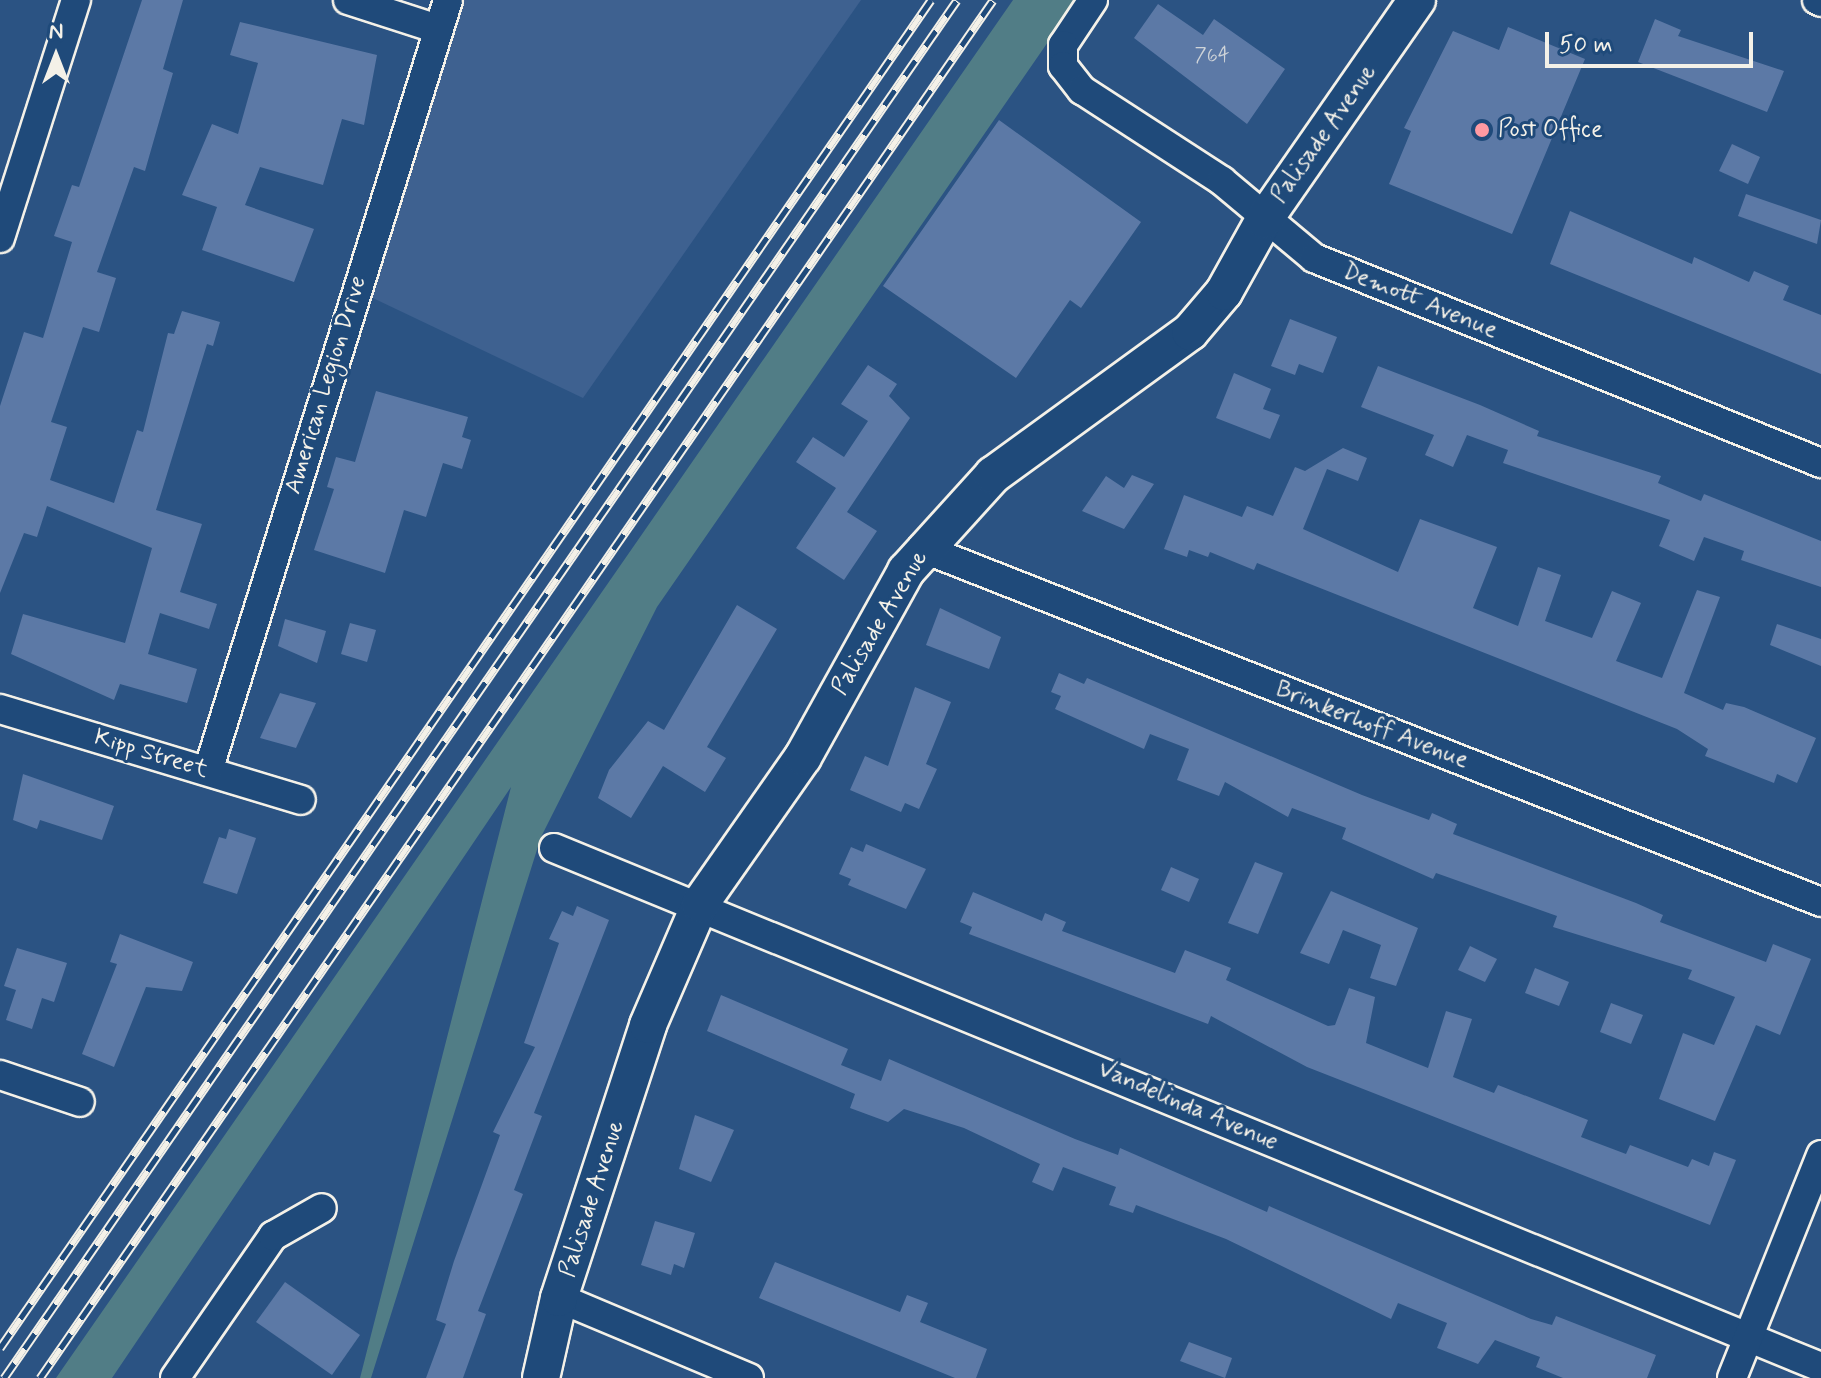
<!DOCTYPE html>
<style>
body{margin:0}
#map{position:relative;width:1821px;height:1378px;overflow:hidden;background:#2b5383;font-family:Mynerve,sans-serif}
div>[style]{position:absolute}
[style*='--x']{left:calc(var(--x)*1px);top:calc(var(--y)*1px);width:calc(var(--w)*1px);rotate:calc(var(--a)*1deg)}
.built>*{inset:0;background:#3e6190}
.green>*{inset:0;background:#517d86}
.building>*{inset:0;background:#5c79a6}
.roads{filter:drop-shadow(2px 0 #f4f1e8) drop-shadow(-2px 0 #f4f1e8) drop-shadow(0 2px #f4f1e8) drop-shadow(0 -2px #f4f1e8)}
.minor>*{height:28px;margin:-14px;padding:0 14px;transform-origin:14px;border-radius:14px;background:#1f4a7a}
.tertiary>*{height:36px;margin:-18px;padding:0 18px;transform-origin:18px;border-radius:18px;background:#1f4a7a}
.rail>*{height:9px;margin-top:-4.5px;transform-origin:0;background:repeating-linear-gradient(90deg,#1f4a7a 0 18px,#f4f1e8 0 36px);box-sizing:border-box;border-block:2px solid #f4f1e8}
.dots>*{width:22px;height:22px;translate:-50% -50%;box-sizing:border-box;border:4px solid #1f4a7a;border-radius:50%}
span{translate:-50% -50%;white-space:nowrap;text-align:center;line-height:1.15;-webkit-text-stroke:6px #1f4a7a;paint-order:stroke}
.number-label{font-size:20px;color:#ced3d8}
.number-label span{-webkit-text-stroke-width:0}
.poi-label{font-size:24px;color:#f4f1e8}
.left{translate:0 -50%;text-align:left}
.street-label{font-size:24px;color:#f4f1e8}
.north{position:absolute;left:16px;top:16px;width:80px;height:80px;-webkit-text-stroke:6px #1f4a7a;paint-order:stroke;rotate:0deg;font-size:22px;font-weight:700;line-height:32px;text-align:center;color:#f4f1e8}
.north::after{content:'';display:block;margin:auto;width:28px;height:36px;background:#f4f1e8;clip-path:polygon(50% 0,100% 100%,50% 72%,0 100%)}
.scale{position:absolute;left:1545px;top:32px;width:208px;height:36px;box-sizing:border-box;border:4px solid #f4f1e8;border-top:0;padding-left:10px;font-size:24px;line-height:28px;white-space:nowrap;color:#f4f1e8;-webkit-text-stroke:6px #1f4a7a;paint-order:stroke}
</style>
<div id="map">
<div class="built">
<i style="clip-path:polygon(448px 0,861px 0,583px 398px,356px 290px)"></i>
</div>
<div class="green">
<i style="clip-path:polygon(1013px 0,1077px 0,657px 607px,541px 837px,371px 1378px,360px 1378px,511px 787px,112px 1378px,56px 1378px)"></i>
</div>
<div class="building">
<i style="clip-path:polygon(142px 0,183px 0,163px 69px,173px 73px,145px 171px,134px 167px,97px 272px,116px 278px,99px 332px,83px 327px,51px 422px,67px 427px,50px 480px,114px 503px,137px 430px,143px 432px,168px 333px,174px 334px,182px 311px,220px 322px,213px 346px,207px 344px,156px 510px,202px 524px,180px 592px,217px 604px,209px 629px,160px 613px,148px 654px,197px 669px,187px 703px,120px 684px,114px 700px,11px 654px,23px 614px,125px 643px,152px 548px,47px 506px,37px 537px,24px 533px,0 593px,0 406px,24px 332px,43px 338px,72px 242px,54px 236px,72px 185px,79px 187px)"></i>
<i style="clip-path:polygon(1158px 4px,1203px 35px,1214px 19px,1285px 69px,1247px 124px,1134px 38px)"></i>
<i style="clip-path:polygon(1655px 19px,1681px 30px,1678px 36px,1784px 71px,1767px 112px,1638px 62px)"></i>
<i style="clip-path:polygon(240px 22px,377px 55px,364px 125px,342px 119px,323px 185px,260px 167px,245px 205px,314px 229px,294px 282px,202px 250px,217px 207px,182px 195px,212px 124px,238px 134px,258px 63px,230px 55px)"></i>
<i style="clip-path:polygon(1508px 27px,1585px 59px,1512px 234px,1389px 184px,1411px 131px,1404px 128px,1453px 31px,1499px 50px)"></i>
<i style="clip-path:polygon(999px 120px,1141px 222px,1081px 308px,1070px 300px,1016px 378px,883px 286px)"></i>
<i style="clip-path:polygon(1732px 144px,1760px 157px,1748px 184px,1719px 171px)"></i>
<i style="clip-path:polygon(1746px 194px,1821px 220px,1817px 244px,1738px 216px)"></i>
<i style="clip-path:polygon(1570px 211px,1692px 264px,1694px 257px,1749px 282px,1754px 271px,1789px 286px,1783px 300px,1821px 315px,1821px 374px,1550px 264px)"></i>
<i style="clip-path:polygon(1290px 319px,1337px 337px,1323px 373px,1299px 364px,1295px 375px,1271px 366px)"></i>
<i style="clip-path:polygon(868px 365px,897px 384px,889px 396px,910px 418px,847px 512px,877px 531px,844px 580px,796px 548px,836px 488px,796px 462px,813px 437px,844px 457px,868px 421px,841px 404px)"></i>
<i style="clip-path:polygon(1378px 366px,1480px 405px,1539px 431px,1537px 436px,1661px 476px,1658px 483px,1701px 501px,1704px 494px,1821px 541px,1821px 587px,1741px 560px,1744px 551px,1704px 537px,1694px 561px,1659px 546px,1670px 520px,1503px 463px,1508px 450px,1467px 435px,1453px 467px,1425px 455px,1434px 435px,1361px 407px)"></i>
<i style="clip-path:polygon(1234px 373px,1271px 389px,1263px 409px,1280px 415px,1270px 439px,1216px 418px)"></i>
<i style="clip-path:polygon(376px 391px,468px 417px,462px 437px,471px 440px,462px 469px,443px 463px,426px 517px,404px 510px,385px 573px,314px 550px,334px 489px,327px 487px,336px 457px,355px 462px)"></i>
<i style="clip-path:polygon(1343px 448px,1367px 458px,1358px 481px,1327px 469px,1303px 529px,1398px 572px,1420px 519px,1497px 547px,1473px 608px,1518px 626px,1538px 567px,1561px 575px,1545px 621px,1592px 638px,1612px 591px,1641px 603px,1616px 661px,1662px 678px,1697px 590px,1720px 597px,1684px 693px,1723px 710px,1726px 703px,1744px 707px,1816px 738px,1797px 783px,1777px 774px,1774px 783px,1705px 756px,1708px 749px,1677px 729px,1257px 563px,1254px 570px,1210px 552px,1208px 557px,1189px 550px,1187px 557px,1164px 549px,1184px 495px,1242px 517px,1247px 506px,1273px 516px,1295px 467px,1305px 471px)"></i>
<i style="clip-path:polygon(1132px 475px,1154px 484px,1124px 529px,1082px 511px,1106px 476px,1124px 488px)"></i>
<i style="clip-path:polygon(737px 605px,777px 629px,707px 747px,726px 758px,705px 792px,663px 766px,631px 818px,598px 798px,609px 770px,648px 721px,664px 730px)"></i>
<i style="clip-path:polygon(940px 608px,1001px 637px,989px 669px,926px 645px)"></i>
<i style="clip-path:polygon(285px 619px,326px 631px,317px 663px,278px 646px)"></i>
<i style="clip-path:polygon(350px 623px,376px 630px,367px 662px,341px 654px)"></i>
<i style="clip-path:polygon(1777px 624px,1821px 639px,1821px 666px,1770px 645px)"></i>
<i style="clip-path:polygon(1059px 673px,1084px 684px,1087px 678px,1362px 795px,1429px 820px,1432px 813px,1457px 824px,1453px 834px,1636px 903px,1663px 915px,1660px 922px,1766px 962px,1773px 944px,1811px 959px,1780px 1035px,1756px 1025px,1715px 1121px,1659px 1099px,1683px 1033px,1714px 1045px,1735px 997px,1688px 979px,1692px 970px,1553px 927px,1557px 916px,1436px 873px,1433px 879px,1342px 839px,1346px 828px,1292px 808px,1288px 817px,1225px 782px,1219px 796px,1177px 780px,1189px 749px,1150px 734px,1144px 749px,1055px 709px,1061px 696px,1051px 692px)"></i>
<i style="clip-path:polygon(915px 687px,951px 702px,926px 764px,937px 769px,919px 809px,905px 803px,901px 812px,850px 790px,865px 756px,888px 766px)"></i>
<i style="clip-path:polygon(280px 693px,316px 703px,296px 748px,260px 738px)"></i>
<i style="clip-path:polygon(23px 774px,114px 806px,102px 840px,40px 820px,37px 829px,13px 820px)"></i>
<i style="clip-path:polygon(229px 829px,256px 838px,237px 894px,203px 883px,219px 837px,226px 839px)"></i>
<i style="clip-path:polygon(866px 844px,926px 869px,906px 909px,848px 885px,851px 879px,839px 874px,851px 847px,863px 852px)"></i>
<i style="clip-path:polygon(1255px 862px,1283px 873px,1258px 934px,1228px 923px)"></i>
<i style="clip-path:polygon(1171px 867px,1199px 879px,1189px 902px,1161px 890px)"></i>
<i style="clip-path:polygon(1331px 891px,1418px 928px,1396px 986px,1370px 978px,1381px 945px,1343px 930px,1329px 964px,1300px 953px)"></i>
<i style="clip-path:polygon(973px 892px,1042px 921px,1045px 913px,1066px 922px,1062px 931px,1175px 973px,1185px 950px,1231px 968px,1226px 980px,1328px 1026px,1335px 1025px,1349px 988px,1375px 997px,1366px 1043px,1428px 1068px,1446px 1011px,1472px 1019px,1453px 1077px,1494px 1093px,1498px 1085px,1588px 1120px,1581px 1137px,1626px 1154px,1630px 1145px,1688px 1167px,1692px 1159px,1709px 1166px,1714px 1152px,1736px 1160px,1710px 1225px,1307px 1067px,1211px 1016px,1208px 1024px,969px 934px,972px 927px,960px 922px)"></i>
<i style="clip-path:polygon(577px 906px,609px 920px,534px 1113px,542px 1116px,514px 1190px,523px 1194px,478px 1311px,486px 1314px,463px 1378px,426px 1378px,446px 1324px,436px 1320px,454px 1261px,500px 1135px,493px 1132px,535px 1047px,524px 1043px,559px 943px,549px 939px,562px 911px,573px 916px)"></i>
<i style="clip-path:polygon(120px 934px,193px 962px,182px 991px,146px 987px,114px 1067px,82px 1054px,117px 964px,110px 962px)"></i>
<i style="clip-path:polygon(1470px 946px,1497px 959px,1485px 982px,1458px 970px)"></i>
<i style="clip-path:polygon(17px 948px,67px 963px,54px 1002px,42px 998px,32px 1029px,6px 1020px,16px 990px,4px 986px)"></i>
<i style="clip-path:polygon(1535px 968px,1569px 982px,1559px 1006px,1525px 993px)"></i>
<i style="clip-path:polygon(721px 995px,848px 1049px,841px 1065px,881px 1081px,889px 1059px,1075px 1139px,1118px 1155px,1120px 1148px,1267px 1212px,1269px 1206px,1531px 1319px,1552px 1325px,1556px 1316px,1656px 1355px,1647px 1378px,1563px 1378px,1536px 1367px,1540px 1357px,1495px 1340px,1478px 1364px,1437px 1348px,1447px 1323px,1398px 1303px,1391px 1319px,1226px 1239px,1136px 1205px,1133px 1213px,1109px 1205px,1116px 1187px,1063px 1167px,1053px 1191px,1032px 1182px,1040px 1164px,964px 1128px,904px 1109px,888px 1122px,850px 1108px,855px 1094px,707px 1031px)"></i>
<i style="clip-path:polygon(1611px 1003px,1643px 1015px,1631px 1044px,1600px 1032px)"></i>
<i style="clip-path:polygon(695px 1115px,734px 1130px,711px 1182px,679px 1169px)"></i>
<i style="clip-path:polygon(655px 1221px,695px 1233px,684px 1268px,674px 1264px,671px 1275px,641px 1265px)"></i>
<i style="clip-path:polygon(775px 1262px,900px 1312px,907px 1295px,928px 1303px,920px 1322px,987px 1349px,976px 1378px,955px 1378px,759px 1298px)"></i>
<i style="clip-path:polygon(285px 1282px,360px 1335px,332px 1375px,256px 1322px)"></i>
<i style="clip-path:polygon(1189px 1342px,1232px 1358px,1225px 1378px,1180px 1361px)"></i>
</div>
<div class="roads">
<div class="minor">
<i style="--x:348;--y:0;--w:95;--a:17.9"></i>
<i style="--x:1093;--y:0;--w:54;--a:123.7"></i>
<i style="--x:1063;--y:45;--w:21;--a:90"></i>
<i style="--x:1063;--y:66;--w:31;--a:52"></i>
<i style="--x:1082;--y:90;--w:167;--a:33"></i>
<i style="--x:1222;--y:181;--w:120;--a:39.9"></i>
<i style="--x:1314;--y:258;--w:547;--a:22.02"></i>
<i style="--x:1817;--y:0;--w:4;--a:27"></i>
<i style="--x:0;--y:238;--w:250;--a:-72.3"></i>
<i style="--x:922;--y:548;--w:966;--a:21.49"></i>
<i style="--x:0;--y:709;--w:314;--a:16.8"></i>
<i style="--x:208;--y:771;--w:807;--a:-72.71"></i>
<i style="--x:554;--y:848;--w:1369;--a:22.28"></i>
<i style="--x:0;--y:1075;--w:84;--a:18.6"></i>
<i style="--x:559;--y:1298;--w:206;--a:22.8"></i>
<i style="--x:175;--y:1378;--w:173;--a:-55.4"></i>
<i style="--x:273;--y:1236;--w:56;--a:-29.7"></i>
<i style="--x:1732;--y:1378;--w:240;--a:-68.2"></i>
</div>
<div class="tertiary">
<i style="--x:541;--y:1378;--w:82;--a:-77.3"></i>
<i style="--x:559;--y:1298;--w:287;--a:-71.9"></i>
<i style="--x:648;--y:1025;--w:132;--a:-66.7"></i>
<i style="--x:700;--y:904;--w:179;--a:-55"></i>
<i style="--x:803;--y:757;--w:213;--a:-61"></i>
<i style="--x:906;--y:571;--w:130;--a:-47.8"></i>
<i style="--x:993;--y:475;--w:243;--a:-36"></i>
<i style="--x:1190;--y:332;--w:52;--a:-49.6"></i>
<i style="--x:1224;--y:292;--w:82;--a:-60.9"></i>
<i style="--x:1264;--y:220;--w:268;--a:-55.2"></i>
</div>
</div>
<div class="rail">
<i style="--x:0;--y:1348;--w:1638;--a:-55.37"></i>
<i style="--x:4;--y:1378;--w:1675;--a:-55.33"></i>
<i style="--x:40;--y:1378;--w:1675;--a:-55.33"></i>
</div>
<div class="dots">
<i style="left:1482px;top:130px;background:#ff9aa2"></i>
</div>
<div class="number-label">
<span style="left:1212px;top:55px">764</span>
</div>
<div class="poi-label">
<span class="left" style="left:1498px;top:130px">Post Office</span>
</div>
<div class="street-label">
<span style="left:1324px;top:134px;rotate:-55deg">Palisade Avenue</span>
<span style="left:1420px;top:301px;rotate:22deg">Demott Avenue</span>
<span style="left:326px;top:385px;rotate:-73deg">American Legion Drive</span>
<span style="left:880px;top:623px;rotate:-59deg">Palisade Avenue</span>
<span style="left:1372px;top:725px;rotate:21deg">Brinkerhoff Avenue</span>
<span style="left:151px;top:754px;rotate:17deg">Kipp Street</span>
<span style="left:1188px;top:1106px;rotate:23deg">Vandelinda Avenue</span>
<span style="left:592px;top:1199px;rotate:-72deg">Palisade Avenue</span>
</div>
<div class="north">N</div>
<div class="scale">50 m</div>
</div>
